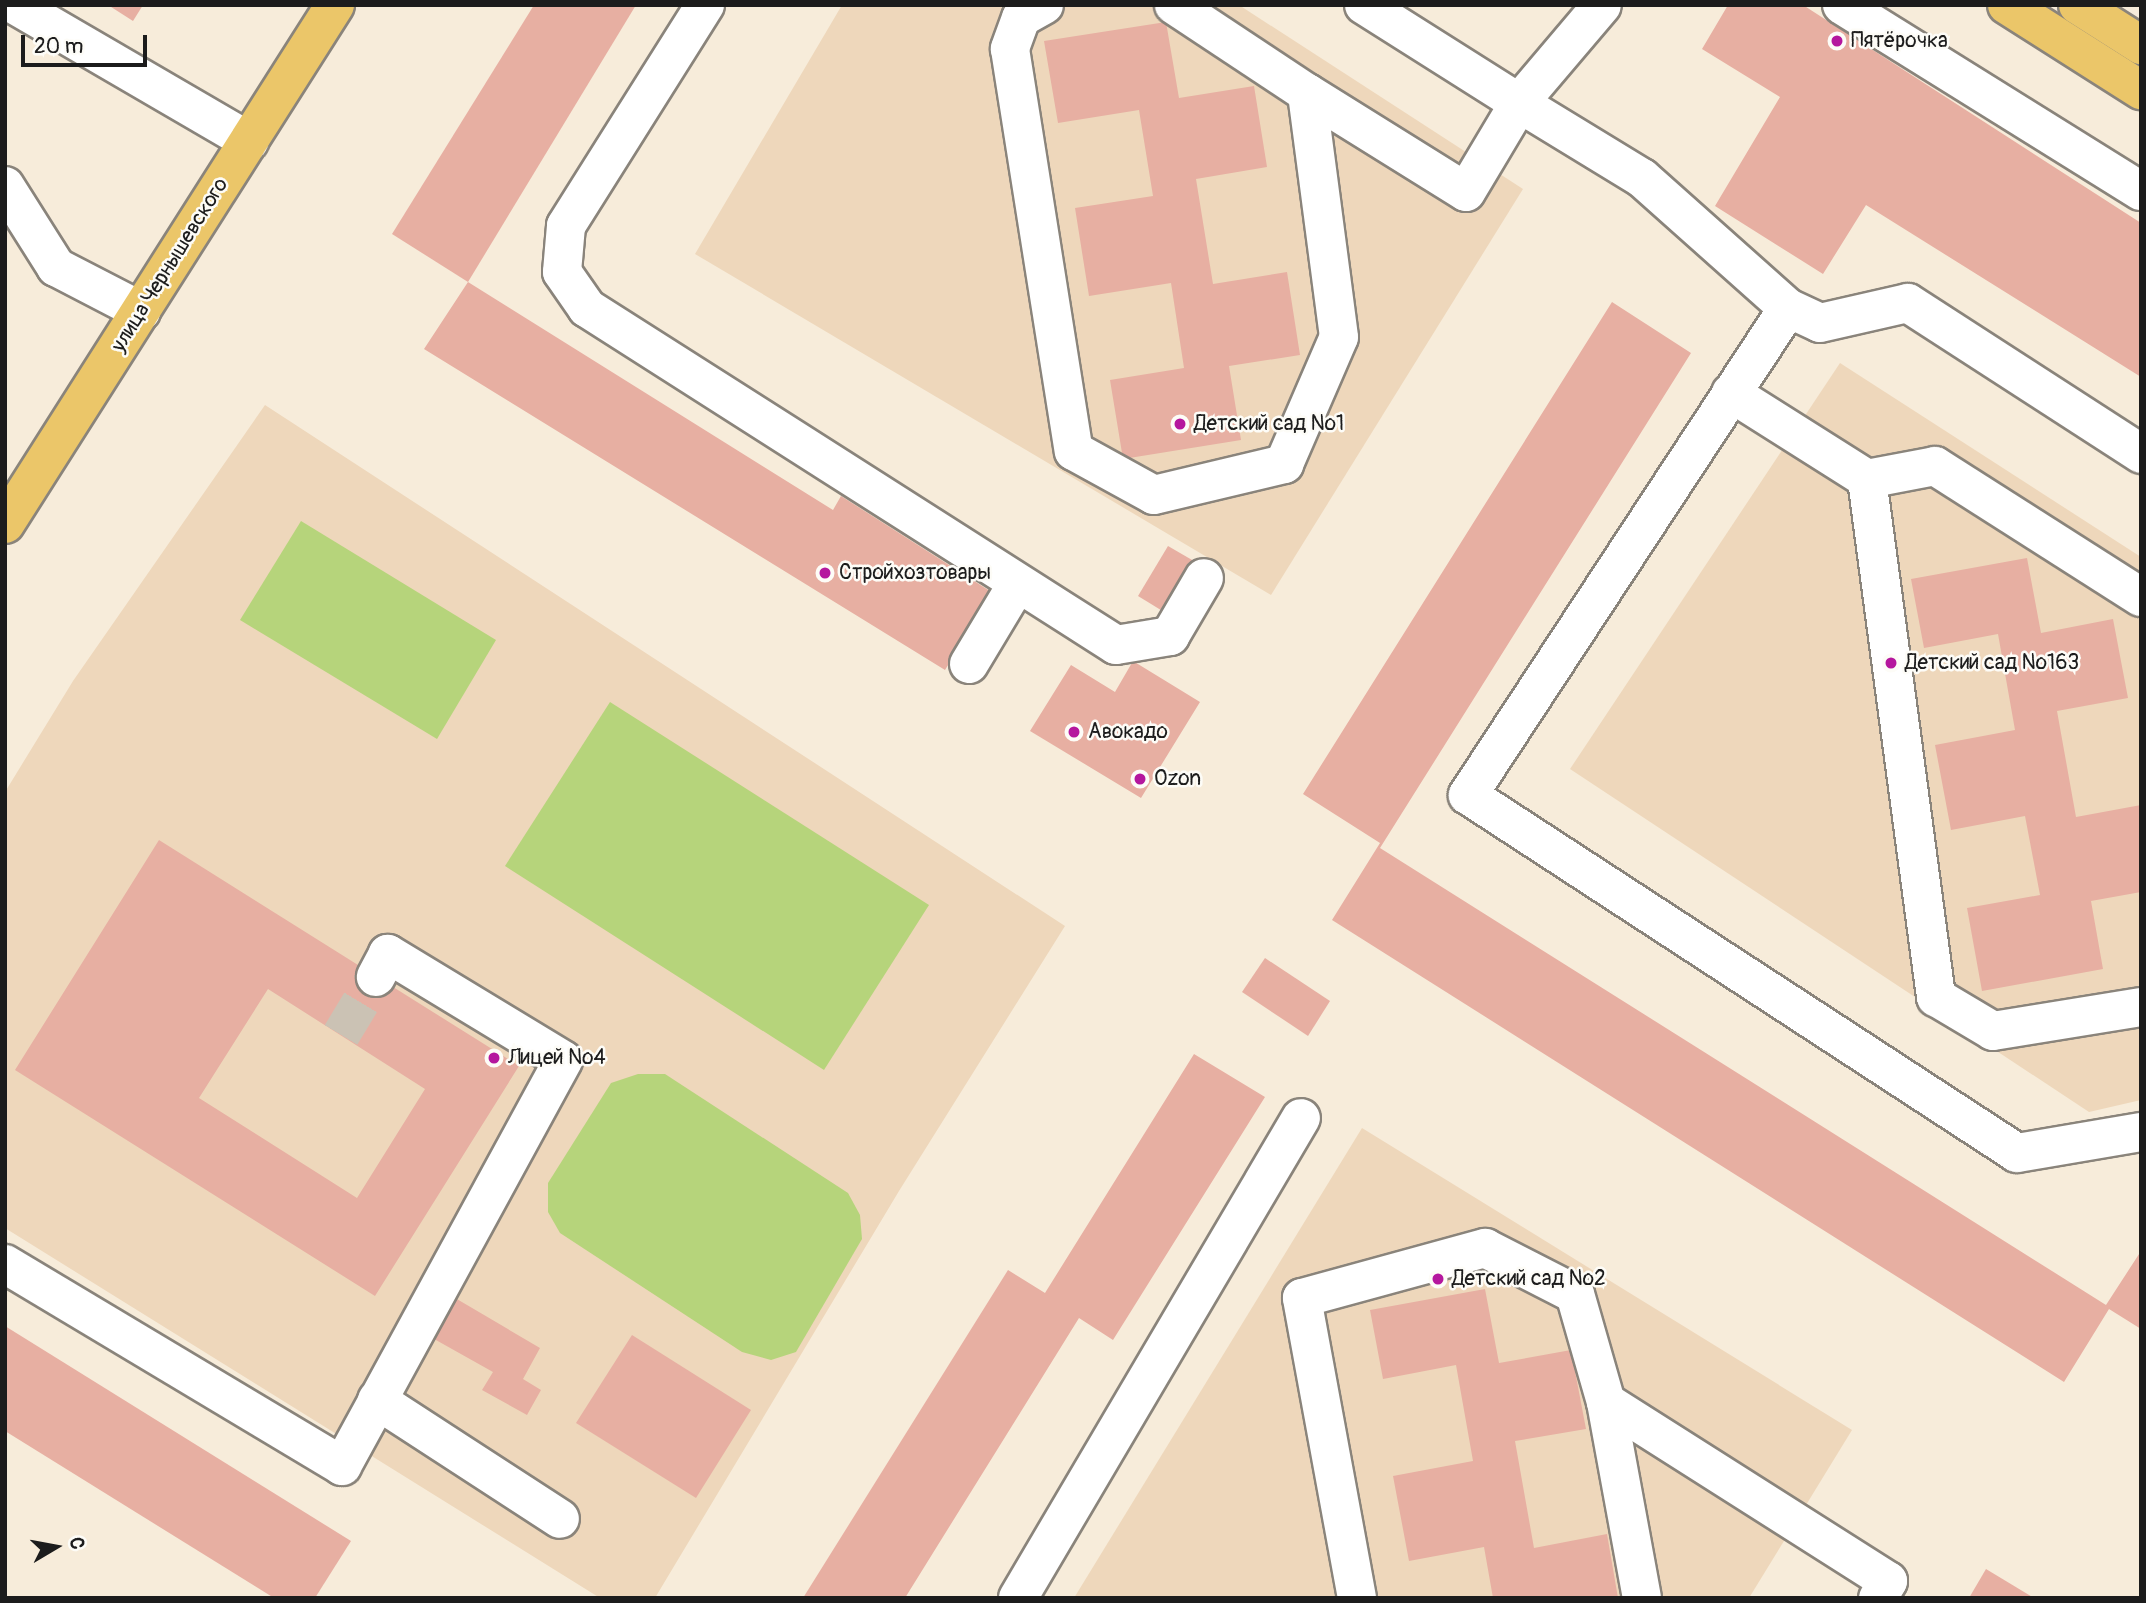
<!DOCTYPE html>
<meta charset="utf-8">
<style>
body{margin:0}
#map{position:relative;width:2146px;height:1603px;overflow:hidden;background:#f7ecda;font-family:Pangolin,sans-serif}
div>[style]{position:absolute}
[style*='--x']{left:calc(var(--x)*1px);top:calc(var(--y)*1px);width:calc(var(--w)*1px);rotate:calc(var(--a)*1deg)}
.built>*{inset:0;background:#eed7bb}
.green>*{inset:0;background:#b6d47b}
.building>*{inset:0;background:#e7afa2}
.minor-tunnel>*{height:38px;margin-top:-19px;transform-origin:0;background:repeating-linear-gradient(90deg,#cbc2b4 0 38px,transparent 0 57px)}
.roads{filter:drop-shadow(2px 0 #8a847b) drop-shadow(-2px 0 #8a847b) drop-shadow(0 2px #8a847b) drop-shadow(0 -2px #8a847b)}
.minor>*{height:38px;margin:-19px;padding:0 19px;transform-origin:19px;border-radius:19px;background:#fff}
.major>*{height:38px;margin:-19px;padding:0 19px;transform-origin:19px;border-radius:19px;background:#ebc669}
.dots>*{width:19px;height:19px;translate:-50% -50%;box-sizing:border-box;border:4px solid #fdfcf7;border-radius:50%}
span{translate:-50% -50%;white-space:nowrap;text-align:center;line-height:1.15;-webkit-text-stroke:5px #fdfcf7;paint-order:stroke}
.poi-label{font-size:21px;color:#1c1c1c}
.left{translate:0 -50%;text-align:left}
.street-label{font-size:21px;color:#1c1c1c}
.frame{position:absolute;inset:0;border:7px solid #1c1c1c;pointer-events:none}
.north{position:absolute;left:21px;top:1512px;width:70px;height:70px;-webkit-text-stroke:5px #fdfcf7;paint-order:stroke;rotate:80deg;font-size:19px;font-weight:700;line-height:28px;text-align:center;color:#1c1c1c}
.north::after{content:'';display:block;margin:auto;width:24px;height:32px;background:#1c1c1c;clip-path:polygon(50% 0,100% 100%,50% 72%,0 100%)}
.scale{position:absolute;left:21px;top:35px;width:126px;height:32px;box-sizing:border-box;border:4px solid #1c1c1c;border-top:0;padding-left:9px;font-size:21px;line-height:24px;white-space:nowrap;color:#1c1c1c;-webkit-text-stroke:5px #fdfcf7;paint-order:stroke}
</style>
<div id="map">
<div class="built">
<i style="clip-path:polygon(842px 5px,1239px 5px,1523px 189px,1271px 595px,695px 254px)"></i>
<i style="clip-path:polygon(1840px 363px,2141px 557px,2141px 1100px,2089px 1112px,1570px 769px)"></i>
<i style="clip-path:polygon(265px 405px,1065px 926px,899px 1191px,655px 1598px,600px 1598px,5px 1228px,5px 792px,73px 681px)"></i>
<i style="clip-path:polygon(1362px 1128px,1852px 1430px,1749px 1598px,1074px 1598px)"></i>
</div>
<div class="green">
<i style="clip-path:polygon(301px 521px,496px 640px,437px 739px,240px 620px)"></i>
<i style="clip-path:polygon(610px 702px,929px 905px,824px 1070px,505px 866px)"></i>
<i style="clip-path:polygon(638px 1074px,665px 1074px,848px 1193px,860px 1215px,862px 1239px,796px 1352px,771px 1360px,742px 1352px,560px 1233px,548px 1212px,548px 1183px,611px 1083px)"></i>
</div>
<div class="building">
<i style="clip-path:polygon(108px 5px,143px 5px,133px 21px)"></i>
<i style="clip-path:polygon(534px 5px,636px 5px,468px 282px,392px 234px)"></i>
<i style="clip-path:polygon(1728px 5px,1803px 5px,2141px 223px,2141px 377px,1866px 205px,1823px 274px,1715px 206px,1780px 97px,1702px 49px)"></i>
<i style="clip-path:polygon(1166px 22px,1179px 98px,1254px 86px,1267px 167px,1196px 179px,1213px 284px,1287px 272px,1300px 355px,1229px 366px,1241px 440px,1123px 459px,1110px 380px,1184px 368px,1171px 283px,1089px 296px,1075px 208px,1153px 196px,1139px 110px,1058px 123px,1044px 41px)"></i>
<i style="clip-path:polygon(468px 282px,833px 510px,841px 496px,993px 593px,945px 670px,424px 349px)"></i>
<i style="clip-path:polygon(1612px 302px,1691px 353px,1380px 848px,2106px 1305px,2141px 1251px,2141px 1329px,2109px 1309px,2064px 1382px,1332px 920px,1380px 843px,1303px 794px)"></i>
<i style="clip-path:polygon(1168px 546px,1199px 564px,1169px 615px,1138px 596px)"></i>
<i style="clip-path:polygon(2027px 558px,2041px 633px,2113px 619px,2128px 698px,2057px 711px,2076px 817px,2141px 805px,2141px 892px,2091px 901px,2103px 969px,1982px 991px,1967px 908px,2040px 895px,2025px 816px,1951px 830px,1935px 745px,2015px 730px,1998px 634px,1924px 648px,1911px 579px)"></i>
<i style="clip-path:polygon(1133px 661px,1200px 702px,1141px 798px,1030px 731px,1071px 665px,1115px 692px)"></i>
<i style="clip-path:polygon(evenodd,159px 840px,519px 1066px,375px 1296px,15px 1070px,159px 840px,268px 989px,425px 1089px,357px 1198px,199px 1098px,268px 989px)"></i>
<i style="clip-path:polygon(1265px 958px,1330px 1001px,1308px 1036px,1242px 992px)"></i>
<i style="clip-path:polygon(1194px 1054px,1265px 1097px,1113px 1340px,1079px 1318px,905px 1598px,803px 1598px,1008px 1270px,1045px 1293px)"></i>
<i style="clip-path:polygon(1485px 1289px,1499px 1363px,1571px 1350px,1586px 1429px,1515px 1441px,1534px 1548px,1607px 1534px,1618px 1598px,1493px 1598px,1484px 1547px,1409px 1561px,1393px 1476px,1473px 1461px,1456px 1365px,1383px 1379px,1370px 1310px)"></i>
<i style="clip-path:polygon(450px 1295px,540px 1348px,523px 1379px,541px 1390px,527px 1415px,482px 1390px,493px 1372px,427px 1335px)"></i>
<i style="clip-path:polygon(5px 1326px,351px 1541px,315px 1598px,274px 1598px,5px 1431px)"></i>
<i style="clip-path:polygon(632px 1335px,751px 1410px,696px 1498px,576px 1423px)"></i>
<i style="clip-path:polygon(1986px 1569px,2034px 1598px,1969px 1598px)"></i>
</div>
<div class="minor-tunnel">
<i style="--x:341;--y:1035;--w:68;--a:-58.9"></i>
</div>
<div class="roads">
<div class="minor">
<i style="--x:15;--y:5;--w:271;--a:30.2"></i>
<i style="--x:705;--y:5;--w:261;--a:122.2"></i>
<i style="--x:566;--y:226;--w:46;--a:95"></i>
<i style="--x:562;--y:272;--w:44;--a:55.2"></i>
<i style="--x:587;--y:308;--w:627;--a:32.5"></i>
<i style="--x:1116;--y:645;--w:55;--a:-9.5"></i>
<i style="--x:1170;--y:636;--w:67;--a:-59.6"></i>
<i style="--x:1044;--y:5;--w:26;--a:151"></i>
<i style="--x:1021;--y:18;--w:33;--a:110"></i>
<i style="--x:1010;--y:49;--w:407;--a:81"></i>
<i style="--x:1074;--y:451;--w:91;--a:28.8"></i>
<i style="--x:1154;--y:495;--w:134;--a:-13.4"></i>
<i style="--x:1284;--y:464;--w:138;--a:-66.6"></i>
<i style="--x:1339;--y:337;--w:246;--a:-97.5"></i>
<i style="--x:1174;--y:5;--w:159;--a:33.5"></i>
<i style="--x:1307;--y:93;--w:187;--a:31.9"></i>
<i style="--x:1466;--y:192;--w:104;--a:-59.2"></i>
<i style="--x:1519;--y:103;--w:144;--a:31.4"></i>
<i style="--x:1642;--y:178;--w:195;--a:41.7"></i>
<i style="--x:1788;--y:308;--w:35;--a:25"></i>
<i style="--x:1820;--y:323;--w:90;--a:-12.8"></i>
<i style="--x:1908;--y:303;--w:278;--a:32.9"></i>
<i style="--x:1364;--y:5;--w:183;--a:32.3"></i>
<i style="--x:1519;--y:103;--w:128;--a:-49.7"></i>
<i style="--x:1842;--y:5;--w:352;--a:31.9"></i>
<i style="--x:5;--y:186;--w:96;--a:57.8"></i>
<i style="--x:56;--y:267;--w:96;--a:27.4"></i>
<i style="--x:1788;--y:308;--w:583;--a:123.31"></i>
<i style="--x:1468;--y:795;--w:655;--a:33.11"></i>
<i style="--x:2017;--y:1153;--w:126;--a:-9.6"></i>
<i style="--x:1731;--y:393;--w:161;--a:32.3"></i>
<i style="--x:1867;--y:479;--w:69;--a:-10.8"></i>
<i style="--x:1935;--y:466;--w:244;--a:32.5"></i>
<i style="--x:1867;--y:479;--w:523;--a:82.41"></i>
<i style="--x:1936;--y:997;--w:66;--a:30.8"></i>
<i style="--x:1993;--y:1031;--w:150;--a:-9.2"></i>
<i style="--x:969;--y:664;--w:93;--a:-59"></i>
<i style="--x:5;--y:1264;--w:393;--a:30.9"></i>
<i style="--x:342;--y:1466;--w:462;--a:-61.4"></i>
<i style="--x:563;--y:1060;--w:205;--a:-148.8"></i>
<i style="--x:388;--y:954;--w:26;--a:118"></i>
<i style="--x:377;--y:1400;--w:218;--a:33"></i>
<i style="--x:1606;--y:1402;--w:334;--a:32.4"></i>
<i style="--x:1888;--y:1581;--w:20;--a:120"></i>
<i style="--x:1018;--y:1598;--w:557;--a:-59.48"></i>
<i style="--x:1357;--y:1598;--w:305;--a:-100.4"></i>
<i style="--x:1302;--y:1298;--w:190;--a:-15.3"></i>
<i style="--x:1485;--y:1248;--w:101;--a:27.1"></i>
<i style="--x:1575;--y:1294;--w:112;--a:74"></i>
<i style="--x:1606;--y:1402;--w:199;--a:79.6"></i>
</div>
<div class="major">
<i style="--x:2007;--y:5;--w:159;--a:32.4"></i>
<i style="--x:2078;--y:5;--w:75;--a:32.4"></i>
<i style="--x:5;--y:524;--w:615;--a:-57.55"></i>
</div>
</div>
<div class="dots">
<i style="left:1837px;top:41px;background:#b5179e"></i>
<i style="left:1180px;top:424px;background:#b5179e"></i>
<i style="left:825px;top:573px;background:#b5179e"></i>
<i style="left:1891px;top:663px;background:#b5179e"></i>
<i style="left:1074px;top:732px;background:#b5179e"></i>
<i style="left:1140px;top:779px;background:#b5179e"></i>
<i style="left:494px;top:1058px;background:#b5179e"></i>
<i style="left:1438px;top:1279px;background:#b5179e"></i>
</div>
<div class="poi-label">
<span class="left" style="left:1851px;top:41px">Пятёрочка</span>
<span class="left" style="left:1194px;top:424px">Детский сад №1</span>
<span class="left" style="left:839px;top:573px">Стройхозтовары</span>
<span class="left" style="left:1905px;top:663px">Детский сад №163</span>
<span class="left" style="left:1088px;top:732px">Авокадо</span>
<span class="left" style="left:1154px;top:779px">Ozon</span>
<span class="left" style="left:508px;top:1058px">Лицей №4</span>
<span class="left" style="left:1452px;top:1279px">Детский сад №2</span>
</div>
<div class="street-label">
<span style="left:170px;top:265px;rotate:-58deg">улица Чернышевского</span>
</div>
<div class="frame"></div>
<div class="north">С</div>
<div class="scale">20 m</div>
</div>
